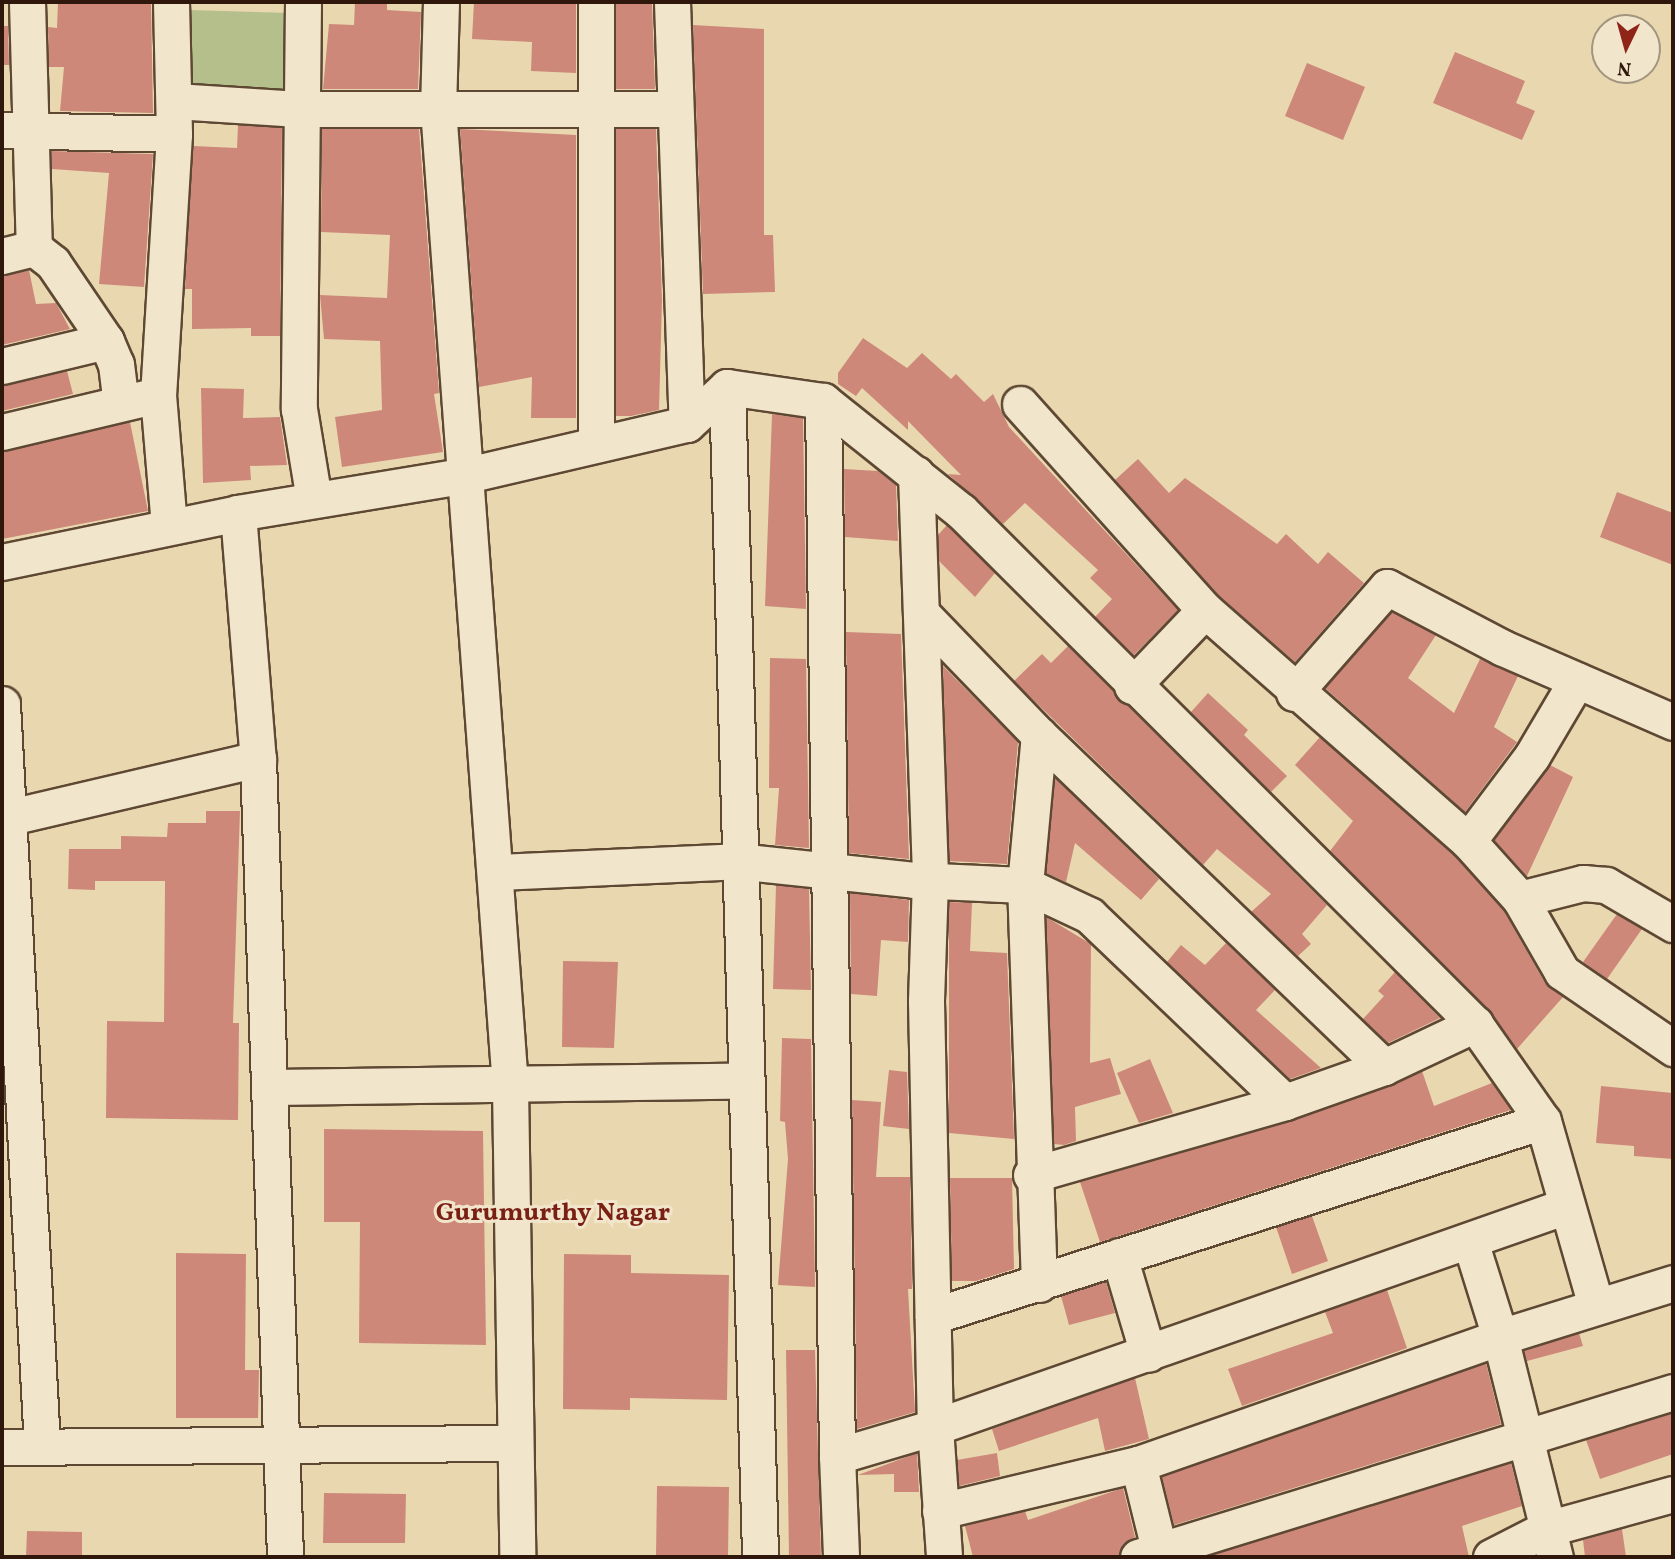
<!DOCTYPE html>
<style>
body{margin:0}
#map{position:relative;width:1675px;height:1559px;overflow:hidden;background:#e9d8af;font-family:Vollkorn,serif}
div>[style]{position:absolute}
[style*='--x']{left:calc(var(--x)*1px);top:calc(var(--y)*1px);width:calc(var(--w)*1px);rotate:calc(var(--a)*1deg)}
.green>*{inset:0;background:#b4bf8c}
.building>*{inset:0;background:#cd8879}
.roads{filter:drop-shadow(2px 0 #5e4834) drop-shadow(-2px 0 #5e4834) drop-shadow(0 2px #5e4834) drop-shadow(0 -2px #5e4834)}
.street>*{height:35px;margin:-17.5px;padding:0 17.5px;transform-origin:17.5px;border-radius:17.5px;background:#f1e6cb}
span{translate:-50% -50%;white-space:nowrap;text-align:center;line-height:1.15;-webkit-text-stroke:6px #f1e6cb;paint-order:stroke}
.neighbourhood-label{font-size:26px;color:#7a1f14;font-weight:700}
.frame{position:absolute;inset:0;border:4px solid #2f180b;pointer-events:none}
.north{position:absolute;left:1591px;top:14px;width:70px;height:70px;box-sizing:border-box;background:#f1e6cb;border:2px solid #a3947e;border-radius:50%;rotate:185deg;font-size:19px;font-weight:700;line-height:28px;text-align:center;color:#2f180b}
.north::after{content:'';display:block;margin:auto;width:24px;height:32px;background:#8f2418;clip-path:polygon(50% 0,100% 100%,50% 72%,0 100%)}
</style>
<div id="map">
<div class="green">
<i style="clip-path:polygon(189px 10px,290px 13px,288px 91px,188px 89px)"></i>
</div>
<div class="building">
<i style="clip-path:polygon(58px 2px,151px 2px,153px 113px,60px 111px,64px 67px,49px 67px,48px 27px,57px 28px)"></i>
<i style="clip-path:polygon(355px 2px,387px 2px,387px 10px,421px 12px,418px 89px,323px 89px,329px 24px,354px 25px)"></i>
<i style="clip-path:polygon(474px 2px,576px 2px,576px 73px,531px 71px,532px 42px,472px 39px)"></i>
<i style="clip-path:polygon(616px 2px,652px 2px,655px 89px,616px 89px)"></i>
<i style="clip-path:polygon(693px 25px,764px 29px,764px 235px,773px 235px,775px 292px,703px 294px)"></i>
<i style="clip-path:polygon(2px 26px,8px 26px,9px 65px,2px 65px)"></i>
<i style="clip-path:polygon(1455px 52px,1525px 81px,1516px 103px,1535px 111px,1522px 140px,1433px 103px)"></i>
<i style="clip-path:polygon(1307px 63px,1365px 87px,1343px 140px,1285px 116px)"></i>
<i style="clip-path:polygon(238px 125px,282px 128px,280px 336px,251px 336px,251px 328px,192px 329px,192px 289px,185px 289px,193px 146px,237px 148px)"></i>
<i style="clip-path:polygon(322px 129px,419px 129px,439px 393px,434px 394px,443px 452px,342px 467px,335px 417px,382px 410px,380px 341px,324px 339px,320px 295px,387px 298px,390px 235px,321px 232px)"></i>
<i style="clip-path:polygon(460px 129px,576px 135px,576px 418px,531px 418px,532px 377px,479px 387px)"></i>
<i style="clip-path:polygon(616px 129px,656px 129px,662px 300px,659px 410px,631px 416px,616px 416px)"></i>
<i style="clip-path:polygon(51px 151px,153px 154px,144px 287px,99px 284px,109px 173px,52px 169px)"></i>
<i style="clip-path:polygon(29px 270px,36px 304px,56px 303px,70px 329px,2px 345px,2px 276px)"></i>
<i style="clip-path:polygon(863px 338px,907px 368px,922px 353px,951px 379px,956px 374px,984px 402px,993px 394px,1009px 427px,1178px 610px,1134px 655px,1095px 617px,1112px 599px,1090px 578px,1098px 570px,1025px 503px,1003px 524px,948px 474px,961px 475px,908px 421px,908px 430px,862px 388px,856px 396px,838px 384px,838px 373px)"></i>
<i style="clip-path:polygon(67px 371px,73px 394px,2px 411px,2px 386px)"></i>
<i style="clip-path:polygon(201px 388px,244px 389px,243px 418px,280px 417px,287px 465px,250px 466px,251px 480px,203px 483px)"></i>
<i style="clip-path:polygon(772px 414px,803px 418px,806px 609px,765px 606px)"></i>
<i style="clip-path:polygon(130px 422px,148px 511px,2px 539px,2px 452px)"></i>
<i style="clip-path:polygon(1138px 459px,1169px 493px,1185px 478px,1277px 544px,1286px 534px,1318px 564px,1328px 552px,1364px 583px,1295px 662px,1219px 596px,1115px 480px)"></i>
<i style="clip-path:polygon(844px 469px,878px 471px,896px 485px,898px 541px,845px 537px)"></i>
<i style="clip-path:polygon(1617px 492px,1673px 513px,1673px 565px,1600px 537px)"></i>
<i style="clip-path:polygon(947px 525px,995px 573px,975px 597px,939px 561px,938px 535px)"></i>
<i style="clip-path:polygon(1392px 612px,1436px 635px,1408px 678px,1454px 713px,1480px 659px,1518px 676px,1494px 727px,1517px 742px,1465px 812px,1325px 688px)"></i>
<i style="clip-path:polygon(846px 632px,901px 634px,909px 859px,849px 853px)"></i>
<i style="clip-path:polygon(1068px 646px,1327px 905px,1302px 934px,1311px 944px,1298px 956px,1251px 912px,1271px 894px,1217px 849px,1203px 865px,1014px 681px,1042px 654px,1051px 663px)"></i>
<i style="clip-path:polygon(770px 658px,806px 659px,809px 848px,775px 845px,779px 788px,769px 788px)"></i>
<i style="clip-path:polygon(943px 666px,1018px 742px,1007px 864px,949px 861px)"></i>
<i style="clip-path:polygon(1208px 693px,1248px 730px,1244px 735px,1287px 776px,1271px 792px,1191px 712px)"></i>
<i style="clip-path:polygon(1320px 737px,1454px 855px,1504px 911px,1545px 983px,1563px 997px,1517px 1049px,1489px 1010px,1330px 851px,1353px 821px,1295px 765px)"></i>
<i style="clip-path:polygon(1550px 765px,1573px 777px,1527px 876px,1494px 840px)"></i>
<i style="clip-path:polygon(1055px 778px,1159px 879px,1141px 900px,1075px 843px,1066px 882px,1046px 873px)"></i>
<i style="clip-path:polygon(206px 811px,240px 811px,233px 1023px,239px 1023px,238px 1120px,106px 1118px,107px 1021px,164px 1022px,165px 881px,95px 881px,95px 890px,68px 889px,69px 849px,121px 849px,121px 836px,167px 837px,168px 823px,206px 823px)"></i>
<i style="clip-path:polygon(776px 885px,809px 889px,811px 990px,773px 989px)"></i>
<i style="clip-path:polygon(850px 893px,909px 900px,908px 942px,881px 940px,877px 996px,851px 994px)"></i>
<i style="clip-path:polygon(949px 902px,972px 903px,970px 951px,1007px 953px,1014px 1139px,949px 1133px)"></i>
<i style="clip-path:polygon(1617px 914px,1642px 929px,1607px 979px,1583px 962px)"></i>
<i style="clip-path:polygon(1046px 917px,1091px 944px,1090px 1063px,1110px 1058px,1121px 1094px,1075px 1107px,1076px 1141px,1064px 1145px,1054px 1144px)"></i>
<i style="clip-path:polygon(1226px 943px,1275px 990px,1256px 1010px,1321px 1068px,1290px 1079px,1167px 962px,1181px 945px,1205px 965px)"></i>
<i style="clip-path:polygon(563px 961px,618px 962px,614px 1048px,562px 1047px)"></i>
<i style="clip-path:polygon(1395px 972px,1440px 1018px,1388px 1043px,1363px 1019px,1384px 996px,1378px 991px)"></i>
<i style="clip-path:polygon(782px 1038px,811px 1039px,815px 1287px,778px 1285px,788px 1159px,785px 1122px,780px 1121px)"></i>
<i style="clip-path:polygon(1150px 1059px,1173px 1113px,1139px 1123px,1117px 1073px)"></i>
<i style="clip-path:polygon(889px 1070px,907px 1072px,909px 1129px,883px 1126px)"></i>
<i style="clip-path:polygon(1422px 1071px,1434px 1106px,1492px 1083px,1511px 1110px,1100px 1242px,1080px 1182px,1292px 1121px)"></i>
<i style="clip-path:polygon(1601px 1086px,1673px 1093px,1673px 1159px,1634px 1156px,1634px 1146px,1596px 1143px)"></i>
<i style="clip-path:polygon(852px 1100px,881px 1102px,876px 1177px,910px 1177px,912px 1289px,908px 1289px,915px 1412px,857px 1429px)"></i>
<i style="clip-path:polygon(324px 1129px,483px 1131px,486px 1345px,359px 1343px,360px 1222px,324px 1222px)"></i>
<i style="clip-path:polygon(950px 1178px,1012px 1178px,1014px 1269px,976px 1281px,952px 1281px)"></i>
<i style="clip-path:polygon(1312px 1216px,1328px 1261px,1292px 1274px,1276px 1227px)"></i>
<i style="clip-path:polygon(176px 1253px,246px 1254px,245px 1370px,259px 1370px,258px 1418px,176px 1418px)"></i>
<i style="clip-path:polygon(564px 1254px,631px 1255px,631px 1273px,729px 1275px,727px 1400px,630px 1398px,630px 1410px,563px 1409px)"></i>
<i style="clip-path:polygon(1106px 1282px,1115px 1313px,1069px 1325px,1061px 1296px)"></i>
<i style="clip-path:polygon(1387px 1290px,1407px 1348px,1242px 1406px,1228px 1369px,1333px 1333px,1325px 1312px)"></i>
<i style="clip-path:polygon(1579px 1333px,1583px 1346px,1527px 1361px,1524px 1351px)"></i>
<i style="clip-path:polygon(786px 1350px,815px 1350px,821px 1557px,789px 1557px)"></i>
<i style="clip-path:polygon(1486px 1363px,1501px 1424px,1174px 1525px,1162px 1477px)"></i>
<i style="clip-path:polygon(1135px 1378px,1149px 1439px,1105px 1451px,1098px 1418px,999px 1451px,992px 1429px)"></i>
<i style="clip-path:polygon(1673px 1413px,1673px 1454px,1600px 1479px,1586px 1440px)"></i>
<i style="clip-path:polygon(917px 1453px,919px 1492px,894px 1492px,894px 1474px,858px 1475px)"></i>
<i style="clip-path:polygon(997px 1453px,1000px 1476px,959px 1486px,957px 1460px)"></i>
<i style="clip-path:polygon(1511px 1463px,1522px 1506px,1462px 1526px,1469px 1557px,1205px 1557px)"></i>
<i style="clip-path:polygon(657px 1486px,729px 1487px,728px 1557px,656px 1557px)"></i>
<i style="clip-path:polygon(1123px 1488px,1135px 1537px,1123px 1544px,1118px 1557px,973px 1557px,965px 1526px,1025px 1511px,1028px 1520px)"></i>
<i style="clip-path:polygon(324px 1493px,406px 1494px,405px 1543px,323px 1543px)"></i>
<i style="clip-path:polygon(1622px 1529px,1626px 1557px,1585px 1557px,1583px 1540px)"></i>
<i style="clip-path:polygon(27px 1531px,82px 1532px,82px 1557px,26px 1557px)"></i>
</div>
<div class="roads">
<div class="street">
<i style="--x:27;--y:2;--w:246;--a:88.4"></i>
<i style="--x:34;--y:248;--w:24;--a:38"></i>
<i style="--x:53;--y:263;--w:94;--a:55.8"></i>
<i style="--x:106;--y:341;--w:25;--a:67"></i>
<i style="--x:116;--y:364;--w:38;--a:83"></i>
<i style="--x:303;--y:2;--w:407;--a:90.6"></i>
<i style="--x:299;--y:409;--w:92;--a:80.6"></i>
<i style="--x:441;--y:2;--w:106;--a:91.6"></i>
<i style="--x:438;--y:108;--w:981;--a:85.79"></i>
<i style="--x:510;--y:1086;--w:471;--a:89.1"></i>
<i style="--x:596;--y:2;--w:440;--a:90"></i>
<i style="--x:672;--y:2;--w:422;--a:88"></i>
<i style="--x:175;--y:101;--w:124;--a:3.7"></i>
<i style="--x:299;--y:109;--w:375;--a:0"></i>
<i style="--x:2;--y:130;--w:172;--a:1.3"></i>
<i style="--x:2;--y:256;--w:33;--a:-14"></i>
<i style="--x:2;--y:366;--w:107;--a:-13.5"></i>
<i style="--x:727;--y:387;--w:1170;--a:88.38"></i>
<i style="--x:823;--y:401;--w:1055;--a:89.24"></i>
<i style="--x:837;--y:1456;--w:102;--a:-16.5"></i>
<i style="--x:935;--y:1427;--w:669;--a:-19.3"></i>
<i style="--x:1020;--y:404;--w:277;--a:48.1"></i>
<i style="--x:1205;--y:610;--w:350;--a:41.3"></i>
<i style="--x:1468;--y:841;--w:78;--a:48.1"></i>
<i style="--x:1520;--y:899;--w:84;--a:60.1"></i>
<i style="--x:1562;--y:972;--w:135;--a:34.4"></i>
<i style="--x:2;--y:432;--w:147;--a:-13.4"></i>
<i style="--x:916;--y:474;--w:406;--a:88"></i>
<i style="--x:930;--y:880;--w:121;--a:91.9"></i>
<i style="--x:926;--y:1001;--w:426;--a:88.8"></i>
<i style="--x:935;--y:1427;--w:130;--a:86"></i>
<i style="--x:238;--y:513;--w:247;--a:85.4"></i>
<i style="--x:258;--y:759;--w:798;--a:88.06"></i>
<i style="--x:169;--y:526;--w:130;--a:-94.8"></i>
<i style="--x:158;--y:396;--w:262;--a:-86.5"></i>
<i style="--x:174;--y:134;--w:132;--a:-91.3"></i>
<i style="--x:2;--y:562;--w:241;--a:-11.7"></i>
<i style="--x:238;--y:513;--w:232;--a:-9.4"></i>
<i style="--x:467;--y:475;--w:226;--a:-13.1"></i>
<i style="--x:687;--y:424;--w:54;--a:-42.8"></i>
<i style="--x:727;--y:387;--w:97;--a:8.3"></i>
<i style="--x:823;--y:401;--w:176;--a:38.6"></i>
<i style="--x:961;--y:511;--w:726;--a:44.94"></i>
<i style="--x:1475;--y:1024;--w:118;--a:55"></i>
<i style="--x:1543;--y:1121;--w:192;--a:74"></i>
<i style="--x:922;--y:614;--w:168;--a:46"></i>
<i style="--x:1039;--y:735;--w:479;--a:43.9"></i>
<i style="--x:1132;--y:686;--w:105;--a:-46.2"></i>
<i style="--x:1294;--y:693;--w:141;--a:-48.7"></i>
<i style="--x:1387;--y:587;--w:131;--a:27.7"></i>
<i style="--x:1503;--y:648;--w:185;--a:23.5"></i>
<i style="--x:2;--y:704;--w:742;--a:86.91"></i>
<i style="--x:2;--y:819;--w:263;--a:-13.2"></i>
<i style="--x:1468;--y:841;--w:106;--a:-53"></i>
<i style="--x:1532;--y:756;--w:88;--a:-59.4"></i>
<i style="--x:498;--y:872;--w:239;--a:-2.6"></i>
<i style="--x:737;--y:861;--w:178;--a:6.1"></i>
<i style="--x:914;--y:880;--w:111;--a:2.6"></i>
<i style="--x:1025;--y:885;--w:71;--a:25.1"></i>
<i style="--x:1089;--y:915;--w:271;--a:43.7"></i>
<i style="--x:1520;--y:899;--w:65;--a:-14.3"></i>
<i style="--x:1583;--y:883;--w:23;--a:5"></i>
<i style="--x:1606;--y:885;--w:78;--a:30.2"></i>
<i style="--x:272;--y:1087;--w:474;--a:-0.8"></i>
<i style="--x:1031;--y:1175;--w:264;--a:-16"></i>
<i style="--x:1285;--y:1102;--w:105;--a:-19.5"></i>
<i style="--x:1384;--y:1067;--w:101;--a:-25.3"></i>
<i style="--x:1470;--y:1241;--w:101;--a:72.6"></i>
<i style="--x:1500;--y:1337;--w:227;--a:76"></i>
<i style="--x:1119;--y:1256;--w:102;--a:73.5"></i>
<i style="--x:1039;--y:1284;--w:399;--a:-92"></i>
<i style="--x:1025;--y:885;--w:151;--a:-84.7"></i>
<i style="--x:933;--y:1316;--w:640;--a:-17.73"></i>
<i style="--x:2;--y:1447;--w:509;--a:-0.45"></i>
<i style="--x:837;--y:1456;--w:101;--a:87.7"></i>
<i style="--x:1138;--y:1464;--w:96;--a:76.1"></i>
<i style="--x:940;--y:1511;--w:204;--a:-13.4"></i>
<i style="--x:1138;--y:1464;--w:384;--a:-19.3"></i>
<i style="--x:1500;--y:1337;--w:181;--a:-17.3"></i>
<i style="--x:1138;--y:1557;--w:560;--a:-17.14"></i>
<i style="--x:1491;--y:1557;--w:62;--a:-27"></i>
<i style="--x:1546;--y:1529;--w:132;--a:-15.4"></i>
</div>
</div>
<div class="neighbourhood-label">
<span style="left:553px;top:1214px">Gurumurthy Nagar</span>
</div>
<div class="frame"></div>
<div class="north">N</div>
</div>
